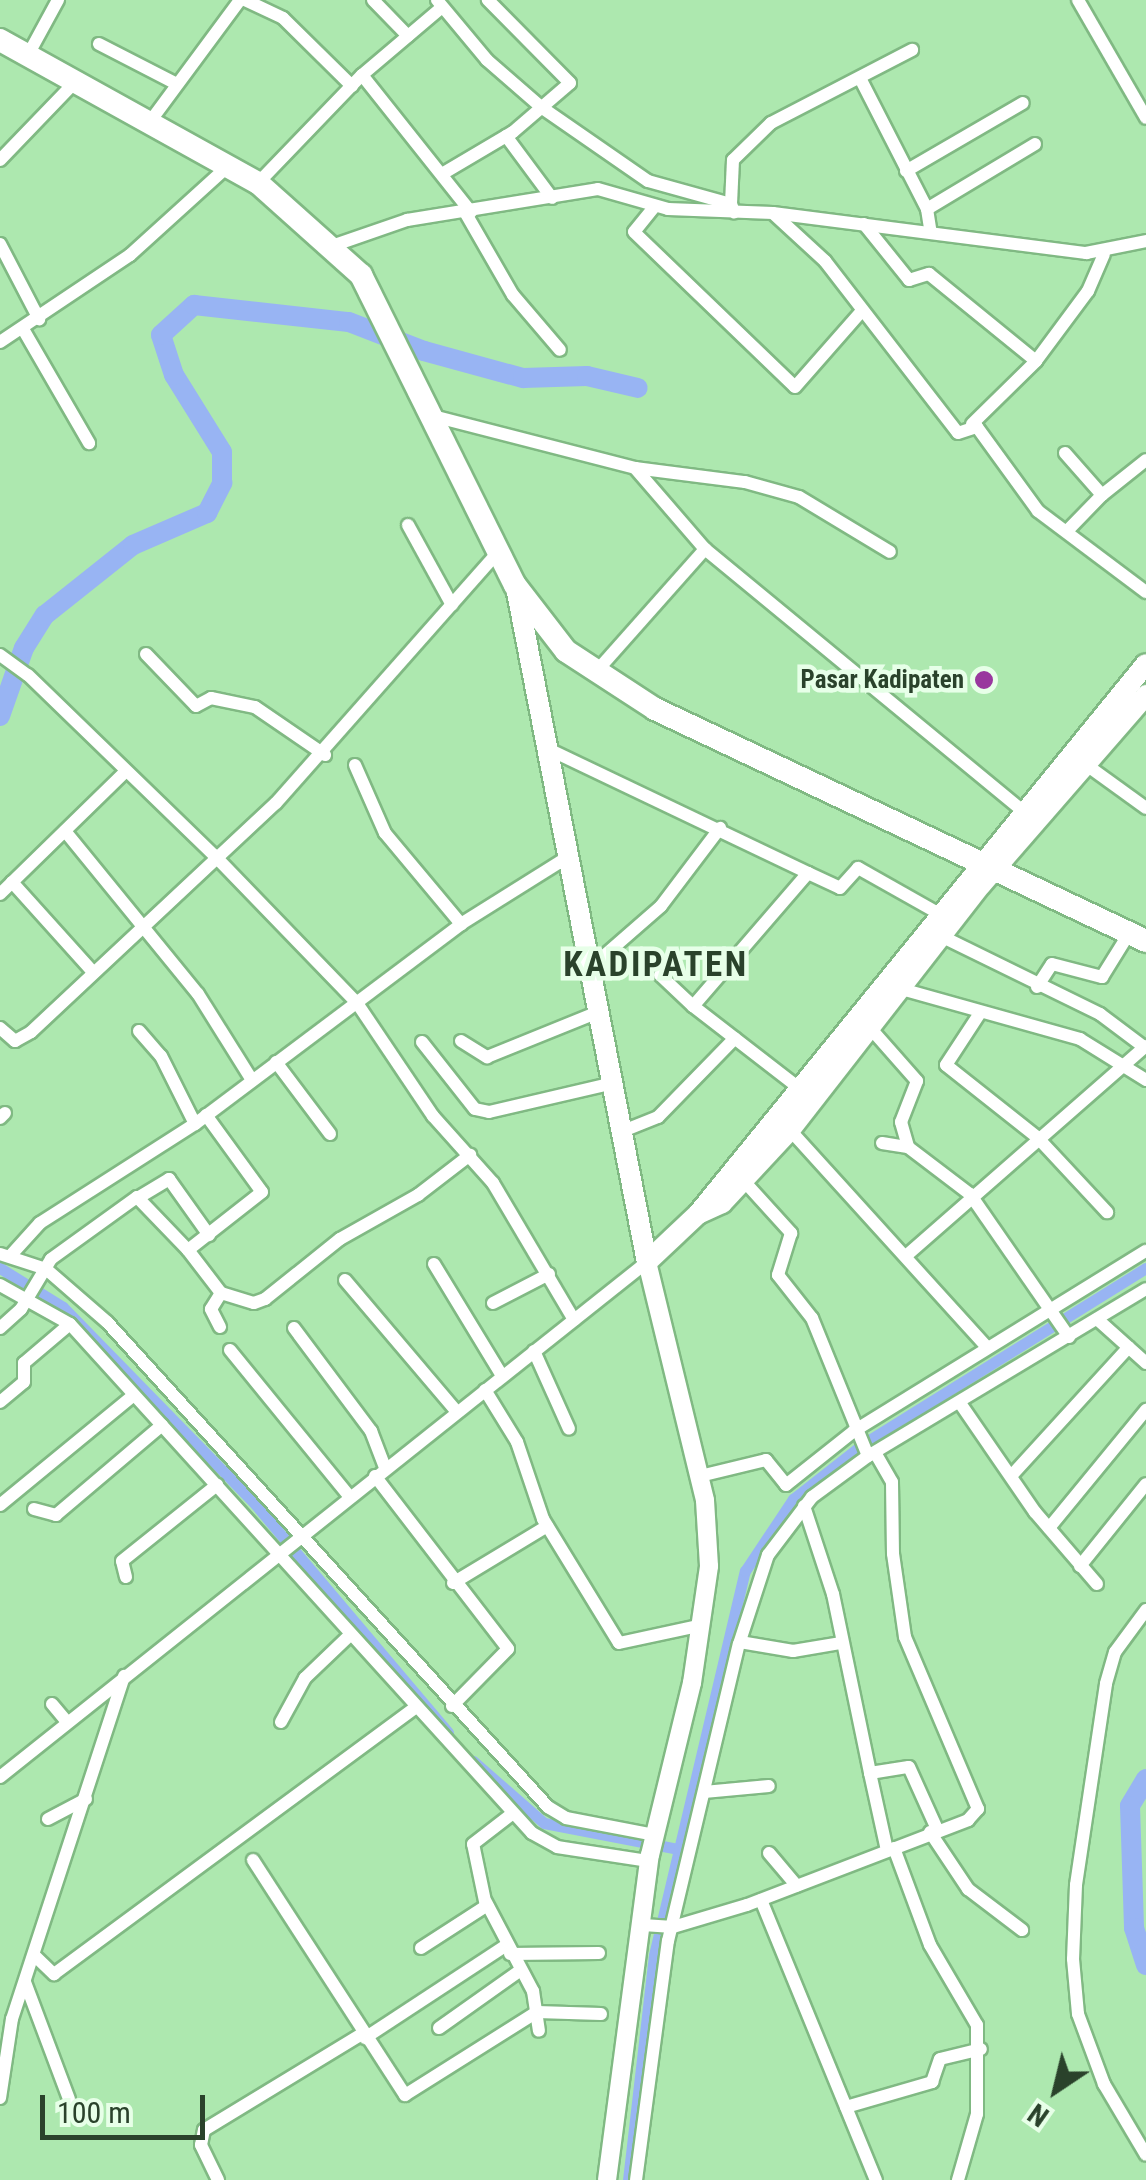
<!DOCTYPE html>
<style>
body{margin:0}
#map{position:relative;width:1146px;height:2180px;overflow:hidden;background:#ade8af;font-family:"Roboto Condensed",sans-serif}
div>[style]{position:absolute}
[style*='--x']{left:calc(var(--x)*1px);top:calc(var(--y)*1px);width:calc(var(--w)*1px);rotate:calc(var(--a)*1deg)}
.canal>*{height:11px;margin:-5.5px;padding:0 5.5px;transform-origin:5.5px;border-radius:5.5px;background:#98b4f3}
.river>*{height:20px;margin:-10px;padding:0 10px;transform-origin:10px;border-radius:10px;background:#98b4f3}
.roads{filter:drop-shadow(2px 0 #80b983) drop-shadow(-2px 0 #80b983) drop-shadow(0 2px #80b983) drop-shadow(0 -2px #80b983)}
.minor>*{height:12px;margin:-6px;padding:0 6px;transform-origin:6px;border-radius:6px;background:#fff}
.secondary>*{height:18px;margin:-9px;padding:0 9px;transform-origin:9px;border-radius:9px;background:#fff}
.primary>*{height:20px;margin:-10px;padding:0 10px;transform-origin:10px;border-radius:10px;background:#fff}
.trunk>*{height:22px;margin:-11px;padding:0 11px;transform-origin:11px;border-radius:11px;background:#fff}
.dots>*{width:28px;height:28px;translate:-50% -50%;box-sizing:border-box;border:5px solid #e7ffe8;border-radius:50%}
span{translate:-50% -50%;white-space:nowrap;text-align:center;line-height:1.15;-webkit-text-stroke:9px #e7ffe8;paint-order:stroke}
.poi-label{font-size:25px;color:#2a422b;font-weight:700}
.right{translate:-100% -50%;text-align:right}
.district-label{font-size:35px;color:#2a422b;font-weight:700;letter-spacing:2.5px}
.north{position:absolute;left:1006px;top:2040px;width:100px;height:100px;-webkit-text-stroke:8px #e7ffe8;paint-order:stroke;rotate:215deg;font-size:28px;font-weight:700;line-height:40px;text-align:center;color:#2a422b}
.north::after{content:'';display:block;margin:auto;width:35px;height:45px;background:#2a422b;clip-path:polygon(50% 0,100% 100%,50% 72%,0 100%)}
.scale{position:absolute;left:40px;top:2095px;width:165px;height:45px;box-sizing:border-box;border:5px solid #2a422b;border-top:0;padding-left:12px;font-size:30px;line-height:35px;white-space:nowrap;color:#2a422b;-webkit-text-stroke:8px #e7ffe8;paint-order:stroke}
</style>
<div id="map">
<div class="canal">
<i style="--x:0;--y:1268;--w:74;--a:31.8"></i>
<i style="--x:63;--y:1307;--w:275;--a:45.7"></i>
<i style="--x:255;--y:1504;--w:299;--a:49.8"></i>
<i style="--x:473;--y:1761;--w:94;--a:41.1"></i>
<i style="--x:544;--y:1823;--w:136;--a:11"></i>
<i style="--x:628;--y:2180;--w:226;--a:-83.4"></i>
<i style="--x:654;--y:1955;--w:395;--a:-76.7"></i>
<i style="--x:745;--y:1571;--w:87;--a:-56.3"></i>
<i style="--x:793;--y:1499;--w:89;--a:-38.2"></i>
<i style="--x:863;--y:1444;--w:333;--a:-31.9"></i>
</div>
<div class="river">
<i style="--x:0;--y:716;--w:72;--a:-70.6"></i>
<i style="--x:24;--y:648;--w:39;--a:-58"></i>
<i style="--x:45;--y:615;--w:112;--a:-38.5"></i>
<i style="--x:133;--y:545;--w:81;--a:-23.4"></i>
<i style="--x:207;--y:513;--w:34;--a:-63"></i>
<i style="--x:222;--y:483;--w:31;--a:-90"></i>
<i style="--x:222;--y:452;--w:91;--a:-121.9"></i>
<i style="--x:174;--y:375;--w:42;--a:-108"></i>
<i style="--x:161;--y:335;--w:45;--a:-42.3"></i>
<i style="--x:194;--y:305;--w:156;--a:6.3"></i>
<i style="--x:349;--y:322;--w:80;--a:21.1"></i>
<i style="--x:424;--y:351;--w:103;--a:15.3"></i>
<i style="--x:523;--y:378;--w:64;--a:-1.8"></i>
<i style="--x:587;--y:376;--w:52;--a:13.2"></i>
<i style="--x:1146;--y:1779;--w:31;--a:121"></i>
<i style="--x:1130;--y:1806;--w:122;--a:88.1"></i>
<i style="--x:1134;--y:1928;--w:39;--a:72"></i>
</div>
<div class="roads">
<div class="minor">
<i style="--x:245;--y:0;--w:42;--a:25.3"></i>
<i style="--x:283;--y:18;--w:97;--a:44.6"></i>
<i style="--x:373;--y:0;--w:50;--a:45.8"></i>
<i style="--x:437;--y:0;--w:78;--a:50.2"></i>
<i style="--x:487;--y:60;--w:72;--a:41"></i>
<i style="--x:541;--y:107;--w:130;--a:34.7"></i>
<i style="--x:648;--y:181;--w:86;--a:15.5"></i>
<i style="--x:731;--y:204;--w:9;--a:69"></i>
<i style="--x:1078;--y:0;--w:136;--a:60"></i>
<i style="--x:99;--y:44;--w:85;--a:27.2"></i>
<i style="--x:28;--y:55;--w:63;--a:-61.4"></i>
<i style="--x:362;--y:75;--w:175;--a:51.5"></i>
<i style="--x:861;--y:80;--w:145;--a:62.9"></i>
<i style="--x:927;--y:209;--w:24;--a:81"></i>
<i style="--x:149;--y:123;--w:153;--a:-53.5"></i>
<i style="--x:506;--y:136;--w:77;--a:53.4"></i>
<i style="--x:0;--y:160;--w:107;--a:-46.1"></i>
<i style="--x:906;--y:171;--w:135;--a:-30.2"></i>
<i style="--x:442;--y:174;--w:82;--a:-30.6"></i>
<i style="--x:513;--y:132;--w:75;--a:-40.7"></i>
<i style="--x:570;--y:83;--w:117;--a:-134.7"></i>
<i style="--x:258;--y:183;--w:150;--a:-46.1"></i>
<i style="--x:362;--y:75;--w:104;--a:-40.3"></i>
<i style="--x:731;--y:204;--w:44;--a:-87.4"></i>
<i style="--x:733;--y:160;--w:53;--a:-44.2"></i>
<i style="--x:771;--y:123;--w:159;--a:-27.4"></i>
<i style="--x:655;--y:206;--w:33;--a:129"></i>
<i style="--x:634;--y:232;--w:223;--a:43.9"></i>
<i style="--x:795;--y:387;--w:100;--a:-48.7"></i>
<i style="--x:927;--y:209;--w:126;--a:-31"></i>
<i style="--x:465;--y:212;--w:96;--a:60"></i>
<i style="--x:513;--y:295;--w:72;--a:49.5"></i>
<i style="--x:775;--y:215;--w:68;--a:42.6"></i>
<i style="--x:825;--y:261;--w:217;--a:52.3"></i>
<i style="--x:958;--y:433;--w:20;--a:-18"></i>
<i style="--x:977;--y:427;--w:104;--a:54"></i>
<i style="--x:1038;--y:511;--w:135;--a:36.9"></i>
<i style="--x:864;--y:224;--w:72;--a:51.2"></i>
<i style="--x:909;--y:280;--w:21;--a:-17"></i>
<i style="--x:929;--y:274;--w:138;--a:39.1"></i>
<i style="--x:0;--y:244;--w:85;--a:62.5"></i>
<i style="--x:329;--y:247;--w:83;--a:-19.1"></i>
<i style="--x:407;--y:220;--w:193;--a:-9.2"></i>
<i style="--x:598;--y:189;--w:73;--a:15.9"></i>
<i style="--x:668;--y:209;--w:105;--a:2.2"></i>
<i style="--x:773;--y:213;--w:316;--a:7.3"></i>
<i style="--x:1086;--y:253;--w:61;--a:-11.3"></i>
<i style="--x:23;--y:329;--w:132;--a:59.9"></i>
<i style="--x:0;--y:342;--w:156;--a:-33.8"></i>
<i style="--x:130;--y:255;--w:131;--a:-42.2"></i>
<i style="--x:433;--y:416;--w:209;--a:14.4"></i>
<i style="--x:635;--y:468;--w:107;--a:49.2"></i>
<i style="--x:705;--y:549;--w:413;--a:39.5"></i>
<i style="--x:972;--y:424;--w:90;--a:-44.5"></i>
<i style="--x:1036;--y:361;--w:87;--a:-53.4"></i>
<i style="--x:1088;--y:291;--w:40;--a:-66.6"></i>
<i style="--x:1065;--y:453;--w:56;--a:48.6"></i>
<i style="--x:1102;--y:495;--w:56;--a:-38.5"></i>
<i style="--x:635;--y:468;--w:111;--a:7.3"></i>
<i style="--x:745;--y:482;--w:56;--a:15.5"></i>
<i style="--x:799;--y:497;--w:106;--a:31.1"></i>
<i style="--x:408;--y:525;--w:91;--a:61.2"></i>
<i style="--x:1067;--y:531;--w:50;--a:-45.8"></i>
<i style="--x:146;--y:654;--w:72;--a:46.1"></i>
<i style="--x:196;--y:706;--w:17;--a:-28"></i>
<i style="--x:211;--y:698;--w:45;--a:11.6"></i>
<i style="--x:255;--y:707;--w:85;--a:34.4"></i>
<i style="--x:0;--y:655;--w:34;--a:36"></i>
<i style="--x:28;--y:675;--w:259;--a:44.1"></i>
<i style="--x:214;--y:855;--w:206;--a:46"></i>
<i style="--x:357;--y:1003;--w:136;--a:56.1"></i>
<i style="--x:433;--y:1116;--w:90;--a:48.2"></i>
<i style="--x:493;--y:1183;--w:159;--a:59.4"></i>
<i style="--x:595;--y:673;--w:166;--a:-48.4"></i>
<i style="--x:546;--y:748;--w:290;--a:25.5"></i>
<i style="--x:808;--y:873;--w:176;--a:130.8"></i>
<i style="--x:693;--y:1006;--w:134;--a:37.7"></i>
<i style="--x:1085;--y:764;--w:75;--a:35.8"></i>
<i style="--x:355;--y:765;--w:74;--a:66.2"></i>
<i style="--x:385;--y:833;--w:119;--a:50.1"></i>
<i style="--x:65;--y:831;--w:210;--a:50.8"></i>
<i style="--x:198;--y:994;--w:102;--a:57.9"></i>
<i style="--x:808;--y:873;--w:35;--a:25"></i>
<i style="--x:840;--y:888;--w:27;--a:-48"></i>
<i style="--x:858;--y:868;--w:92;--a:29.4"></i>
<i style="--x:12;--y:882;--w:121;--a:48"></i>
<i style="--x:0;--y:894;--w:175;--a:-44.3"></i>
<i style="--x:945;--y:938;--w:173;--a:26.1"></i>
<i style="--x:1100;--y:1014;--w:55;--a:36.9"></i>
<i style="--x:590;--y:968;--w:94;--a:-41.1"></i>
<i style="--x:661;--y:906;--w:98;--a:-52.9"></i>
<i style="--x:660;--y:975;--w:45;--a:43.2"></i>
<i style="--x:1037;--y:987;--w:27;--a:-57"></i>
<i style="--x:1052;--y:964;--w:52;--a:14.6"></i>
<i style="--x:1102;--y:977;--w:49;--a:-58.2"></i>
<i style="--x:905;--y:990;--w:182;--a:15.6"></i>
<i style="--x:1080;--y:1039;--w:78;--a:31.8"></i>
<i style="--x:980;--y:1013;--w:62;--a:123.2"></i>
<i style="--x:946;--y:1065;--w:116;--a:38.4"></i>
<i style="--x:1037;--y:1137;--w:103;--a:47"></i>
<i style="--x:0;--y:1028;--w:20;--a:41"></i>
<i style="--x:15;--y:1041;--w:18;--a:-29"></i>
<i style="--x:31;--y:1032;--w:335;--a:-43.1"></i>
<i style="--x:276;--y:803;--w:337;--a:-48.5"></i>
<i style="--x:872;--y:1030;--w:68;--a:48.6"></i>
<i style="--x:917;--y:1081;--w:44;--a:111.3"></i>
<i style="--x:901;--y:1122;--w:26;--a:74"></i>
<i style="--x:908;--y:1147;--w:78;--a:37.2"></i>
<i style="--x:970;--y:1194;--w:174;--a:55.3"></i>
<i style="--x:139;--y:1031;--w:33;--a:49"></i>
<i style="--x:161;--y:1056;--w:76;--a:63.4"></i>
<i style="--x:461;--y:1041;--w:31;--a:32"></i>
<i style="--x:487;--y:1057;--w:123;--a:-22"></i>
<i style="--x:422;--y:1042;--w:85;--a:51.7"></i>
<i style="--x:475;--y:1109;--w:14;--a:12"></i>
<i style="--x:489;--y:1112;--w:123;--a:-13.1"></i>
<i style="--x:276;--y:1062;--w:90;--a:53.1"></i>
<i style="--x:206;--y:1115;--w:95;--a:54"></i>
<i style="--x:262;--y:1192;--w:94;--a:141.9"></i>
<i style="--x:188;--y:1250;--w:54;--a:52.5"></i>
<i style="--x:0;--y:1118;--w:7;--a:-45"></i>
<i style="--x:790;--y:1130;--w:294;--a:47.8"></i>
<i style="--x:618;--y:1133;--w:43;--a:-21.8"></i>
<i style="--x:658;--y:1117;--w:110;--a:-45.7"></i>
<i style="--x:882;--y:1143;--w:26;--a:9"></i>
<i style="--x:743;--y:1180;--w:72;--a:47.8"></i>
<i style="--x:791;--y:1233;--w:44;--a:107.2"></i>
<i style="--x:778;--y:1275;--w:55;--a:51.7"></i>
<i style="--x:812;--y:1318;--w:149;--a:67.9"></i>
<i style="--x:141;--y:1196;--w:33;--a:-31"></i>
<i style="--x:169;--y:1179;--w:69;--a:54.5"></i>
<i style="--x:0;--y:1254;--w:48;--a:18.1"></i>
<i style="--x:46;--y:1269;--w:81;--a:41"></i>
<i style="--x:107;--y:1322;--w:656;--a:47.72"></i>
<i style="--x:548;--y:1807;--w:21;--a:31"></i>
<i style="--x:566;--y:1818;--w:91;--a:10.8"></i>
<i style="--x:11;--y:1255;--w:43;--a:-47.8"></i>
<i style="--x:40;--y:1223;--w:184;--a:-32.6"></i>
<i style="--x:195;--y:1124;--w:333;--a:-36.9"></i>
<i style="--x:461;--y:924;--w:126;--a:-32.1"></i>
<i style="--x:907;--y:1255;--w:317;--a:-41.2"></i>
<i style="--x:434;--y:1264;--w:131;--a:58.7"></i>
<i style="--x:345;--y:1280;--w:173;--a:49.7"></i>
<i style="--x:0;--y:1285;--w:80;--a:29.1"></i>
<i style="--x:70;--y:1324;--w:687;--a:47.77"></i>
<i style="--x:532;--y:1833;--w:29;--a:29"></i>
<i style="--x:557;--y:1847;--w:93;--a:8.7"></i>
<i style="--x:493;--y:1303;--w:63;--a:-27.4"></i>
<i style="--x:1097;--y:1319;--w:66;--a:41.9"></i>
<i style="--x:220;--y:1327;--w:20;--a:-117"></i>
<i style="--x:211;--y:1309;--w:19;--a:-58"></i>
<i style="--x:221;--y:1293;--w:34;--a:17"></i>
<i style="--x:254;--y:1303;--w:12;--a:-20"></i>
<i style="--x:265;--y:1299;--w:96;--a:-38.7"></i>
<i style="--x:340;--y:1239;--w:90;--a:-29.4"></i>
<i style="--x:418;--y:1195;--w:66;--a:-37.6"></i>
<i style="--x:0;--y:1328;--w:28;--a:-42"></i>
<i style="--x:21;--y:1309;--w:58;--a:-59"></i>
<i style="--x:51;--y:1259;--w:106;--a:-35.8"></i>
<i style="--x:137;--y:1197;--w:74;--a:46.1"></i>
<i style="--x:294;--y:1328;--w:129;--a:53.2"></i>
<i style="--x:371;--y:1431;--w:40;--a:69"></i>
<i style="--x:230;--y:1350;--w:190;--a:50.8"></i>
<i style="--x:534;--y:1351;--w:85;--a:65.8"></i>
<i style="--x:485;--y:1390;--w:61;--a:58.4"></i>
<i style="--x:517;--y:1442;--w:81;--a:71.3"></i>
<i style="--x:543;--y:1519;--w:145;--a:58.5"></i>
<i style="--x:619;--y:1643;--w:85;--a:-12.2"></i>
<i style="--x:0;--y:1402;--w:31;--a:-40"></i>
<i style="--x:24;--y:1382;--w:19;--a:-90"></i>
<i style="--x:24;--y:1363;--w:60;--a:-40.3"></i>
<i style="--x:960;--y:1403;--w:132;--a:55.5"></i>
<i style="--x:1035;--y:1512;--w:95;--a:49.3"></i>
<i style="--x:1012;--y:1475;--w:173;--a:-47.6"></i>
<i style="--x:375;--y:1476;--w:218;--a:52.4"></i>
<i style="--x:508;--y:1649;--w:80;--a:134.5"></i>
<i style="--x:700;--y:1476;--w:68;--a:-13.6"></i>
<i style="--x:766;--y:1460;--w:32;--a:51"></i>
<i style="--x:786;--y:1485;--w:87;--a:-38.5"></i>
<i style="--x:854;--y:1431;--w:343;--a:-31.7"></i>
<i style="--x:0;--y:1505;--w:173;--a:-39.4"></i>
<i style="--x:804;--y:1506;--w:93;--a:71.8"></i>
<i style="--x:833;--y:1594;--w:183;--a:78.3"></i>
<i style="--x:870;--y:1773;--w:39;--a:-9"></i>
<i style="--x:909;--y:1767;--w:68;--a:65.7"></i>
<i style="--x:34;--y:1509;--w:23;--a:15"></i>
<i style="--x:56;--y:1515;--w:139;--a:-40.3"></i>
<i style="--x:1049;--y:1528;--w:153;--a:-50.6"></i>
<i style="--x:1080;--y:1566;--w:105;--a:-51.2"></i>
<i style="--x:126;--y:1577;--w:16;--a:-104"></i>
<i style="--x:122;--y:1561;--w:122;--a:-38.7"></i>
<i style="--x:453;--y:1583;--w:110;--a:-31.2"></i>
<i style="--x:1146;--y:1610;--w:52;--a:126.4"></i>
<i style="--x:1115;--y:1652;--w:33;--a:106"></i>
<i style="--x:1106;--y:1684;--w:203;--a:98.5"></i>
<i style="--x:1076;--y:1885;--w:74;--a:92.3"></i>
<i style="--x:1073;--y:1959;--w:55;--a:84.8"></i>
<i style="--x:1078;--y:2014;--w:75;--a:69.6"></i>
<i style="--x:1104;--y:2084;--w:82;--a:59.4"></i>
<i style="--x:740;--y:1642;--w:54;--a:9.6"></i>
<i style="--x:793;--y:1651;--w:49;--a:-9.5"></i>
<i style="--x:52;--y:1704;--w:23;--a:50"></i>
<i style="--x:281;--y:1722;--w:50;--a:-61.4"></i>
<i style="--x:305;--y:1678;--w:62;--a:-43.7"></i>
<i style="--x:870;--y:1773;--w:79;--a:77.6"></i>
<i style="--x:0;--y:1777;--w:827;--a:-38.52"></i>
<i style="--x:704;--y:1792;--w:65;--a:-5.3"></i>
<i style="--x:48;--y:1819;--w:43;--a:-27.8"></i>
<i style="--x:930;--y:1832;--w:69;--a:56.3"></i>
<i style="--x:968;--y:1889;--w:68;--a:37.2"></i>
<i style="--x:894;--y:1848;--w:103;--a:69.6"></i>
<i style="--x:930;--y:1945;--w:93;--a:59.6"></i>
<i style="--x:977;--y:2025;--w:89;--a:90"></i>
<i style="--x:977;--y:2114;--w:69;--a:106.1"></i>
<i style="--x:769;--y:1853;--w:43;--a:49.7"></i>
<i style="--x:253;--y:1860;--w:280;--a:57.1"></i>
<i style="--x:405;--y:2095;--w:156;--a:-32.2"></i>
<i style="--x:537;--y:2012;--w:64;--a:1.8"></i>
<i style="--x:761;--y:1900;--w:303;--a:67.7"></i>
<i style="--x:486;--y:1902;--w:101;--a:62.2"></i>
<i style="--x:533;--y:1991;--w:40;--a:81.5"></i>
<i style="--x:643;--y:1925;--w:30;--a:4"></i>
<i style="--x:673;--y:1927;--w:77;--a:-16.6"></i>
<i style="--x:747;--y:1905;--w:237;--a:-21"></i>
<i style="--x:968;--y:1820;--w:15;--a:-48"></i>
<i style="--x:978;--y:1809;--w:187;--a:-113"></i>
<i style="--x:905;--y:1637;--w:84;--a:-98.2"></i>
<i style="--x:893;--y:1554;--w:72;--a:-90.8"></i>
<i style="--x:892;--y:1482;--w:34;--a:-120"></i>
<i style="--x:421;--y:1948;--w:77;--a:-32.9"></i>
<i style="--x:486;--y:1906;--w:63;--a:-101.8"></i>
<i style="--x:473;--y:1844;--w:49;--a:-37.6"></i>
<i style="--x:510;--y:1954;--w:89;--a:-0.6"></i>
<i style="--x:34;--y:1955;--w:28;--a:44"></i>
<i style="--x:54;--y:1974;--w:448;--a:-36.4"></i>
<i style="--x:25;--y:1982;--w:125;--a:69.4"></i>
<i style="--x:439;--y:2028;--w:100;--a:-35.3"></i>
<i style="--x:365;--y:2038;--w:168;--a:-33.3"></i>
<i style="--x:0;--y:2098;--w:80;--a:-81.4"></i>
<i style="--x:12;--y:2019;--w:361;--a:-71.9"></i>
<i style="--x:846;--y:2107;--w:90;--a:-16.2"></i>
<i style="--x:932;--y:2082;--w:24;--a:-71"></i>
<i style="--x:940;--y:2059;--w:42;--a:-13.7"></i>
<i style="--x:218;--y:2180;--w:39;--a:-116"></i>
<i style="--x:201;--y:2145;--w:15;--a:-79"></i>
<i style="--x:204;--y:2130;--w:185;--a:-31.3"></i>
<i style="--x:636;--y:2180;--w:241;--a:-82.4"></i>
<i style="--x:668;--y:1941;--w:305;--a:-76.6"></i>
<i style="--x:739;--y:1644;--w:94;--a:-72"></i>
<i style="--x:768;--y:1555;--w:73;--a:-52.8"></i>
<i style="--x:812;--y:1497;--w:69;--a:-36.2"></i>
<i style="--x:868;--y:1456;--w:324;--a:-31"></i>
</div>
<div class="secondary">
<i style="--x:607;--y:2180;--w:328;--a:-82.5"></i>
<i style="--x:650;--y:1855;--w:177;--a:-76.3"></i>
<i style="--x:692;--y:1683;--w:118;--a:-81.7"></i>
<i style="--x:709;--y:1566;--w:66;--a:-93.5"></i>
<i style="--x:705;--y:1500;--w:245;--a:-103.7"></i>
</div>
<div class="primary">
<i style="--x:516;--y:587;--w:688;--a:79.02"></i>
<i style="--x:700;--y:1213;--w:24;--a:-24"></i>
<i style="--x:722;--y:1203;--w:100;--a:-47"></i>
<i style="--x:790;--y:1130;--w:311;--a:-52.1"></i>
<i style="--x:981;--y:885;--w:252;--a:-49"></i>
<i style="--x:647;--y:1262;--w:70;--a:-43.3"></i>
<i style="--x:698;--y:1214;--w:709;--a:-50.84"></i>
</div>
<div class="trunk">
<i style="--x:0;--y:40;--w:295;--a:29"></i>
<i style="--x:258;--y:183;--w:138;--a:41.8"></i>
<i style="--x:361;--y:275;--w:346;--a:63.6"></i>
<i style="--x:515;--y:585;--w:83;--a:52.3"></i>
<i style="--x:566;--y:651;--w:106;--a:33.1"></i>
<i style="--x:655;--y:709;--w:543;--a:25.29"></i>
</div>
</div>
<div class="dots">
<i style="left:984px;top:680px;background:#99379e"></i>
</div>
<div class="poi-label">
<span class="right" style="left:964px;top:680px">Pasar Kadipaten</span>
</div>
<div class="district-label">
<span style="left:656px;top:965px">KADIPATEN</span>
</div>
<div class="north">N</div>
<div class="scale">100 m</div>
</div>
